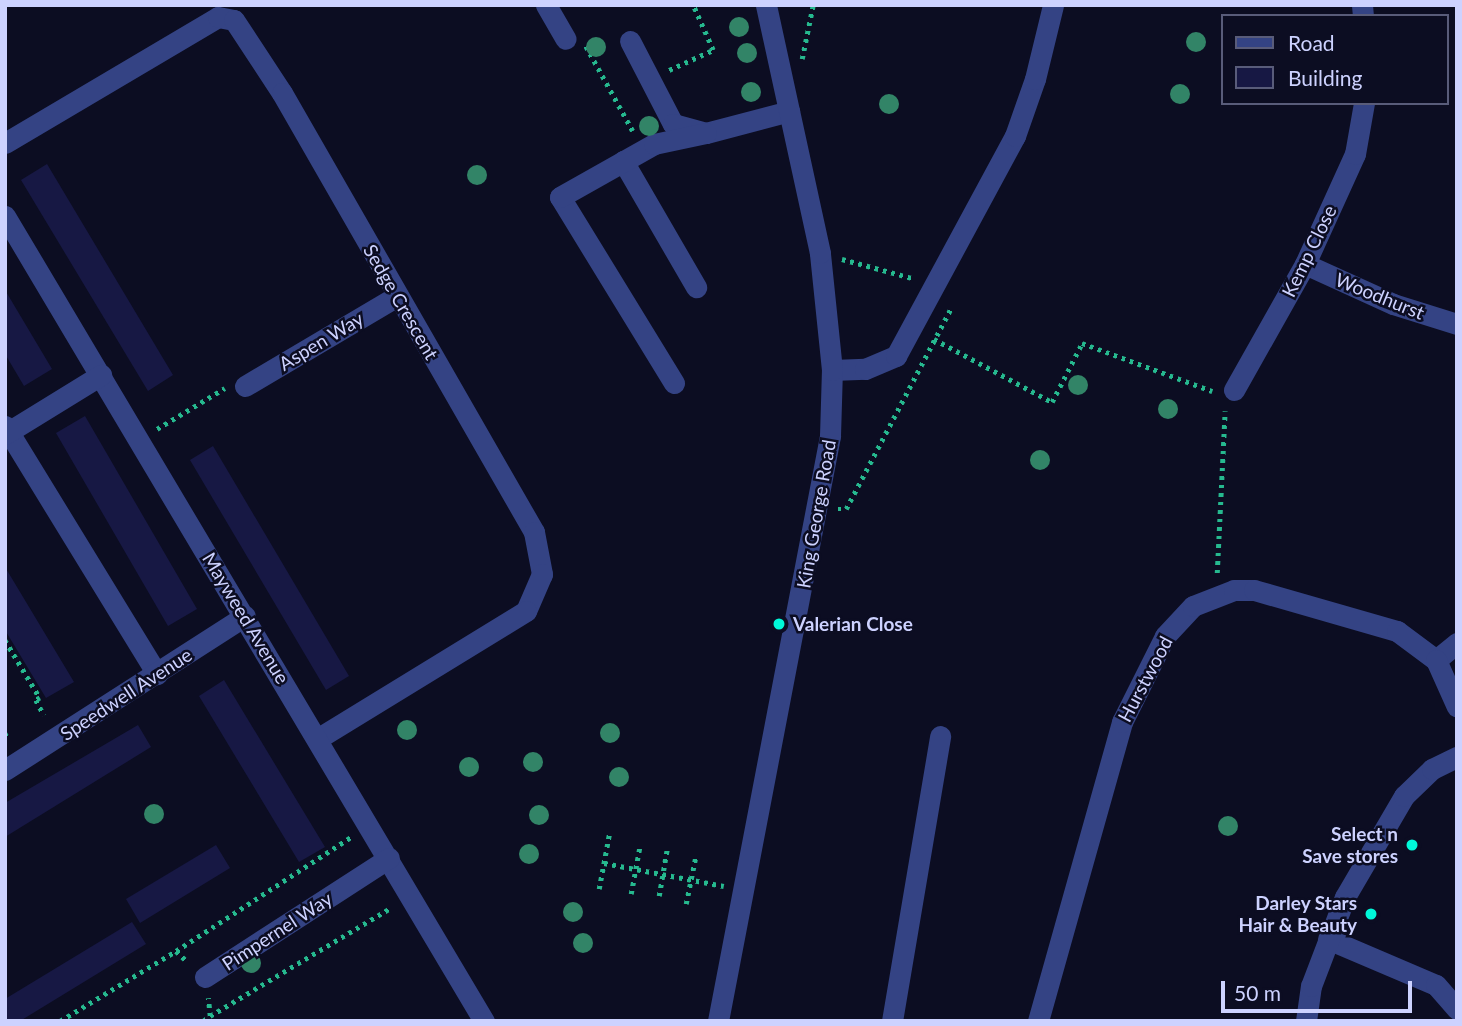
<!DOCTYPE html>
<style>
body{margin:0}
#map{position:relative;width:1462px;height:1026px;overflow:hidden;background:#0c0d22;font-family:Lato,sans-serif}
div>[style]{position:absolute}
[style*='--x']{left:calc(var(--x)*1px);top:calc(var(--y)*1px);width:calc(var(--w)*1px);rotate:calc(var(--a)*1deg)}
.building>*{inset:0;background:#171844}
.path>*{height:4.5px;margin-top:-2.25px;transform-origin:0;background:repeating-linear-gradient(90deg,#26b98f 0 3.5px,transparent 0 8.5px)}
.minor>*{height:21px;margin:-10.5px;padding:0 10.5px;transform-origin:10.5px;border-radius:10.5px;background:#344384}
.trees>*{width:20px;height:20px;margin:-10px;border-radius:50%;background:#328467}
.dots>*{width:19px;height:19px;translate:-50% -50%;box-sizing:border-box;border:4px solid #0c0d22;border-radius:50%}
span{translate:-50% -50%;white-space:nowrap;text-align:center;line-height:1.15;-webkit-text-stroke:5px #0c0d22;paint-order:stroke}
.street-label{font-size:19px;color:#cdd2ff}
.poi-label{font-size:19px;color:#cdd2ff;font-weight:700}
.left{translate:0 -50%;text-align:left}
.right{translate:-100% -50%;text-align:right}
.frame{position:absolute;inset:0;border:7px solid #cdd2ff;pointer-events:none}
.legend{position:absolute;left:1221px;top:14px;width:228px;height:91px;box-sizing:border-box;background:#0c0d22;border:2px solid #595c7a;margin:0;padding:9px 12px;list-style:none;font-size:21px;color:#cdd2ff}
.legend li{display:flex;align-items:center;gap:14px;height:35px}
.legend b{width:35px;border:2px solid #595c7a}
.scale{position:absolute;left:1221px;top:981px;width:191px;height:32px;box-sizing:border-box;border:4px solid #cdd2ff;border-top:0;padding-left:9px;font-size:21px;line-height:24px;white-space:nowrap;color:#cdd2ff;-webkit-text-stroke:5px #0c0d22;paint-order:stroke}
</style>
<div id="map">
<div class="building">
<i style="clip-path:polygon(47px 164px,173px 375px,148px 391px,21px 180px)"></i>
<i style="clip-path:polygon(5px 290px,52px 369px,24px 386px,5px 354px)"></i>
<i style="clip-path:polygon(85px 416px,197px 609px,168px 626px,56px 433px)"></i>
<i style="clip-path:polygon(213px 446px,349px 676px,326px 690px,190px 460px)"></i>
<i style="clip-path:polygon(5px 567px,74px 682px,46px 698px,5px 630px)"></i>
<i style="clip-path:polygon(224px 680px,325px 847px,299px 862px,199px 696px)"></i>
<i style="clip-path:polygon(138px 725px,151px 747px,5px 837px,5px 803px)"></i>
<i style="clip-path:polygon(216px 845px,230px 868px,140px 923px,126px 899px)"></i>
<i style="clip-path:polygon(132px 922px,146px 944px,20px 1021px,5px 1021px,5px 999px)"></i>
</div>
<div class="path">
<i style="--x:586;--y:46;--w:97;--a:61.1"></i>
<i style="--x:802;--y:59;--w:55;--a:-78.5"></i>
<i style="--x:669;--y:70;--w:48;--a:-24.4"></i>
<i style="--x:713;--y:50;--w:49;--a:-114"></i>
<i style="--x:842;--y:259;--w:73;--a:15.2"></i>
<i style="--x:934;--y:339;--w:134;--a:28.1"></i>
<i style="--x:1052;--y:402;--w:66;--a:-63"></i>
<i style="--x:1082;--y:343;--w:139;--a:20.3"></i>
<i style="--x:157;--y:429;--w:79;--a:-31.1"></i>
<i style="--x:838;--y:509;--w:8;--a:0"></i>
<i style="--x:846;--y:509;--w:225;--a:-62.4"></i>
<i style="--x:1217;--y:573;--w:162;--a:-87.2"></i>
<i style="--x:5;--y:640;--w:68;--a:58.9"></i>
<i style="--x:40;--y:698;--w:4;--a:153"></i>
<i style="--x:36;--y:700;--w:17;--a:62"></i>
<i style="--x:5;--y:733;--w:4;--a:63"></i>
<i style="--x:604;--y:863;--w:122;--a:10.9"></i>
<i style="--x:599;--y:889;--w:55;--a:-79.5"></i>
<i style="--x:631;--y:894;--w:50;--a:-79.6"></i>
<i style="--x:659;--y:896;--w:48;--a:-80.3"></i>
<i style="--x:686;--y:904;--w:50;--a:-78.5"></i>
<i style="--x:176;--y:951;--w:209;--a:-33.1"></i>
<i style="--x:210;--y:1016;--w:212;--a:-30.9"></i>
<i style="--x:60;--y:1021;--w:135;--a:-31.1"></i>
<i style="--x:176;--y:951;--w:16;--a:43"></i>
<i style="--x:203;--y:1021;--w:9;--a:-36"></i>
<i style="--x:210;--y:1016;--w:18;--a:-96"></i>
</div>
<div class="minor">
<i style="--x:546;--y:5;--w:39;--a:60"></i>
<i style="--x:1362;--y:5;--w:11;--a:85"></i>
<i style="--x:630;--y:41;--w:93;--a:62.6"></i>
<i style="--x:673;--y:124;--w:34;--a:15"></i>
<i style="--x:706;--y:133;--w:86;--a:-14.8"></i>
<i style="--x:5;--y:143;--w:247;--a:-30.6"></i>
<i style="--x:218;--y:17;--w:16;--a:11"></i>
<i style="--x:234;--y:20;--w:87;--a:56.7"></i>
<i style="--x:282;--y:93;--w:506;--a:60.14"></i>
<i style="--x:534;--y:532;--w:43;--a:79.2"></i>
<i style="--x:542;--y:574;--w:40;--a:113.4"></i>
<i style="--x:526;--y:611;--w:245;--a:148.5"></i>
<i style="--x:623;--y:161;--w:146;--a:59.9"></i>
<i style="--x:5;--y:216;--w:937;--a:59.25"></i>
<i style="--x:1305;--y:264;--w:97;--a:24.4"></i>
<i style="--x:1393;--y:304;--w:67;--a:17.4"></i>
<i style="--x:832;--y:370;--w:33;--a:-2"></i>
<i style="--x:865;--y:369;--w:34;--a:-23"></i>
<i style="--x:896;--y:356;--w:250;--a:-61.6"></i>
<i style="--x:1015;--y:136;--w:60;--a:-70.7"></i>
<i style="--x:1035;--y:79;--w:76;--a:-76.3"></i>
<i style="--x:674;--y:383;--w:218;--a:-121.5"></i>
<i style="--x:560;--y:197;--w:108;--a:-29.4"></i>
<i style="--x:654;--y:144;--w:53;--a:-11.9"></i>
<i style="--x:245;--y:386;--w:177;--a:-30.6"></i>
<i style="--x:1234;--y:390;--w:145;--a:-60.6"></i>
<i style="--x:1305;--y:264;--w:121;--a:-65.6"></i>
<i style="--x:1355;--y:154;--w:52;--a:-80"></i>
<i style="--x:5;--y:426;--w:291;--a:58.5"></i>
<i style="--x:5;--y:434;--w:113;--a:-31.6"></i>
<i style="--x:1436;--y:660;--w:27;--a:-39"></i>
<i style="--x:5;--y:770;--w:285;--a:-32.7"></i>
<i style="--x:1328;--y:939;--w:117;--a:23.1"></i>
<i style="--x:1436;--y:985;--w:32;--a:49"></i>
<i style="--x:205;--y:977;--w:219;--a:-32.9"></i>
<i style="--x:718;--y:1021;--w:596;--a:-79.16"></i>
<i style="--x:830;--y:436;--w:66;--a:-88.3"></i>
<i style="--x:832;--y:370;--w:118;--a:-95.9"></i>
<i style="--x:820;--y:253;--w:254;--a:-102.3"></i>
<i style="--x:892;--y:1021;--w:289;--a:-80.4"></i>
<i style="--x:1038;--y:1021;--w:311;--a:-74.3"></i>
<i style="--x:1122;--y:722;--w:96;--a:-63.4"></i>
<i style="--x:1165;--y:636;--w:41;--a:-47"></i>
<i style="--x:1193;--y:606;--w:44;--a:-21.3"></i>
<i style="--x:1234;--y:590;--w:20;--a:0"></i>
<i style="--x:1254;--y:590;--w:149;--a:16"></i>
<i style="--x:1397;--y:631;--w:49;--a:36.6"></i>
<i style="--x:1436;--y:660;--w:51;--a:65.9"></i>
<i style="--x:1306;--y:1021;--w:35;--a:-82"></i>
<i style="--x:1311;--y:986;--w:95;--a:-69.1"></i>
<i style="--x:1345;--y:897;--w:117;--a:-59.7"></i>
<i style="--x:1404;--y:796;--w:39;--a:-44"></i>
<i style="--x:1432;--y:769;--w:28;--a:-26"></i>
</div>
<div class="trees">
<i style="left:739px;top:27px"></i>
<i style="left:1196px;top:42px"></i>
<i style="left:596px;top:47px"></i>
<i style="left:747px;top:53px"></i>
<i style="left:751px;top:92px"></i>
<i style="left:1180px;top:94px"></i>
<i style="left:889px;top:104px"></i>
<i style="left:649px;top:126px"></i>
<i style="left:477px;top:175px"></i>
<i style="left:1078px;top:385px"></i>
<i style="left:1168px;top:409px"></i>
<i style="left:1040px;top:460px"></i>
<i style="left:407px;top:730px"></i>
<i style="left:610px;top:733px"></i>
<i style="left:533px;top:762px"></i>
<i style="left:469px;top:767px"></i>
<i style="left:619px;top:777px"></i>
<i style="left:154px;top:814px"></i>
<i style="left:539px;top:815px"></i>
<i style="left:1228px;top:826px"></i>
<i style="left:529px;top:854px"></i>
<i style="left:573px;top:912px"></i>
<i style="left:583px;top:943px"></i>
<i style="left:251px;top:963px"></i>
</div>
<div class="dots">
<i style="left:779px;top:624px;background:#00f8d9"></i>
<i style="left:1412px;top:845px;background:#00f8d9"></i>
<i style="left:1371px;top:914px;background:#00f8d9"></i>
</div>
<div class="street-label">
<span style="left:1309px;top:251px;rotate:-64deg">Kemp Close</span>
<span style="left:1380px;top:296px;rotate:22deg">Woodhurst</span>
<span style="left:401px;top:302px;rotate:60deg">Sedge Crescent</span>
<span style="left:321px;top:341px;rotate:-31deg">Aspen Way</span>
<span style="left:816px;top:514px;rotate:-80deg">King George Road</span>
<span style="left:246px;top:618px;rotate:59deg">Mayweed Avenue</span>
<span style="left:1145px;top:679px;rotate:-62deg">Hurstwood</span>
<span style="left:126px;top:694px;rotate:-33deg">Speedwell Avenue</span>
<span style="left:277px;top:931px;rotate:-33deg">Pimpernel Way</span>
</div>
<div class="poi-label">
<span class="left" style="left:793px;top:624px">Valerian Close</span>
<span class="right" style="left:1398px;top:845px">Select n<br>Save stores</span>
<span class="right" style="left:1357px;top:914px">Darley Stars<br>Hair &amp; Beauty</span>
</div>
<div class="frame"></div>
<ul class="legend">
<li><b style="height:9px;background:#344384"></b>Road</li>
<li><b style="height:19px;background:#171844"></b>Building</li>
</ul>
<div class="scale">50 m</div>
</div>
